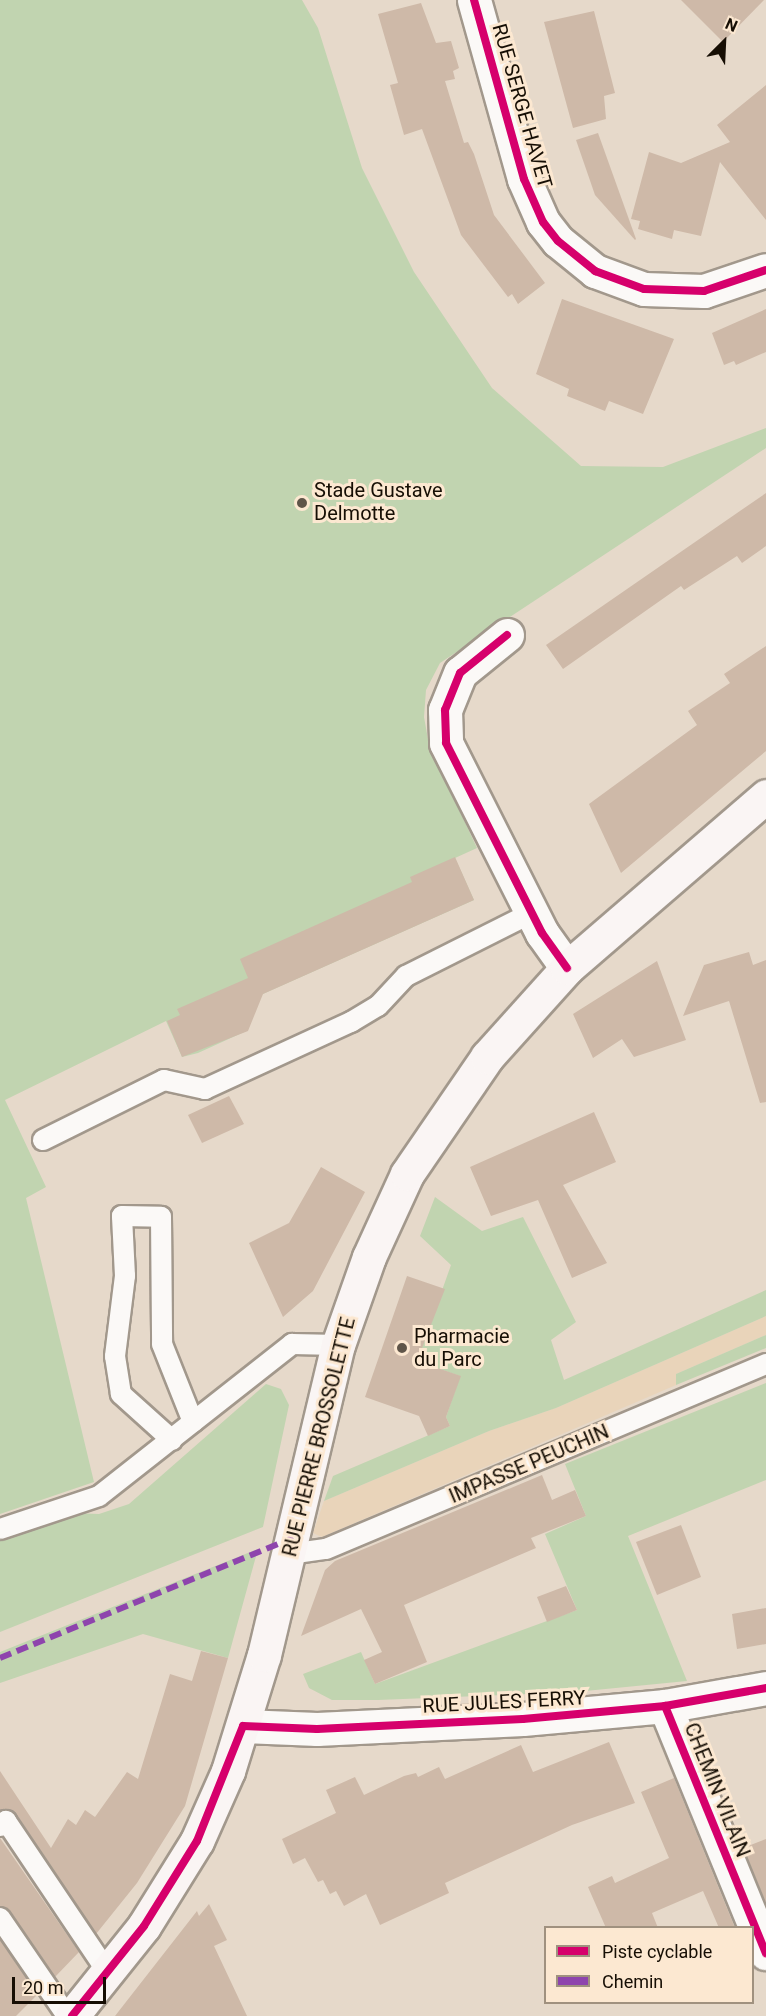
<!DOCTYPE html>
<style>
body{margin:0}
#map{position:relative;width:766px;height:2016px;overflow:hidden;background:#e6d9ca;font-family:Roboto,sans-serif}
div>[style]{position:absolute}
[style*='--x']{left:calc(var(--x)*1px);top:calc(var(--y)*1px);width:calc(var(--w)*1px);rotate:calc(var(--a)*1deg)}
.built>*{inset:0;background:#e9d4ba}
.green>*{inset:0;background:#c1d4b0}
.building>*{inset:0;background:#ceb9a8}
.roads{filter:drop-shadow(2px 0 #a2988c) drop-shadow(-2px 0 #a2988c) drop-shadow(0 2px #a2988c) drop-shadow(0 -2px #a2988c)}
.service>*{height:20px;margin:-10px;padding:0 10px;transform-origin:10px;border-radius:10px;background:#fbf9f7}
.minor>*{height:33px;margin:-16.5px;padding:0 16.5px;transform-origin:16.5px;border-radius:16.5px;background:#fbf9f7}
.tertiary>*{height:33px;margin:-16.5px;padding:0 16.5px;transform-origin:16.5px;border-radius:16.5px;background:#fbf9f7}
.secondary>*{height:33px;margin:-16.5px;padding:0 16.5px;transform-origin:16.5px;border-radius:16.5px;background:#faf5f4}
.quiet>*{height:6px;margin-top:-3px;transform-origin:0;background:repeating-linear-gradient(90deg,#8e44ad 0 12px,transparent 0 18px)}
.cycleway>*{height:8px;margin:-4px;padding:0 4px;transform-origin:4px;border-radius:4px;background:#d6006c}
.dots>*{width:16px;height:16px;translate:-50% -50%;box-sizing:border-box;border:3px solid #fce8d1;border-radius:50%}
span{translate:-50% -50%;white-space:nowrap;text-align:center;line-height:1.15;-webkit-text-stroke:6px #fce8d1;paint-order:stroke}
.street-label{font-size:20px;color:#160e04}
.poi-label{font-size:20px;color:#160e04}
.left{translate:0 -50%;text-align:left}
.legend{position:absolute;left:544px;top:1926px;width:210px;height:78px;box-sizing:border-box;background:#fce8d1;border:2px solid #a0917f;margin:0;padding:8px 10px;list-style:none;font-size:18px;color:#160e04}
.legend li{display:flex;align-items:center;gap:12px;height:30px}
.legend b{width:30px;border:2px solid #a0917f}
.north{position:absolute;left:694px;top:12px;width:60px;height:60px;-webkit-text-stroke:4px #fce8d1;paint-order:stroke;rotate:24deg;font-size:16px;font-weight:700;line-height:24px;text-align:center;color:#160e04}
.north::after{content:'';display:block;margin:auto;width:21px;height:27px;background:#160e04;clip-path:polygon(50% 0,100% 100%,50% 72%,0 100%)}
.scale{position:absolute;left:12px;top:1977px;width:94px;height:27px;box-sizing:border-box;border:3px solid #160e04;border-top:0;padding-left:8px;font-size:18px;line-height:21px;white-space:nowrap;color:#160e04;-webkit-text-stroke:4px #fce8d1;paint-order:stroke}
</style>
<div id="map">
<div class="built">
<i style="clip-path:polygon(766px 1316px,766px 1335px,676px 1374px,676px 1385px,322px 1537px,313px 1533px,324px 1501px,489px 1431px,556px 1408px)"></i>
</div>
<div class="green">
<i style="clip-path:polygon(0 0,302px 0,318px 28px,362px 168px,414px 272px,492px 388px,581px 466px,663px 467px,766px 428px,766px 448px,440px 663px,426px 690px,424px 717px,429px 745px,477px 848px,455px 858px,474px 900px,256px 997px,244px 1032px,198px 1053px,182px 1057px,166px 1021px,5px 1100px,46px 1187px,26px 1198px,94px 1482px,0 1514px)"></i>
<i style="clip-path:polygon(435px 1197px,482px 1231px,523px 1217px,576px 1322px,551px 1340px,564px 1380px,766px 1290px,766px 1316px,556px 1408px,489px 1431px,324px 1501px,333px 1476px,450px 1426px,446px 1417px,460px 1376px,417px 1361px,451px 1265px,420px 1236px)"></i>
<i style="clip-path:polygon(766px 1335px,766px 1348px,676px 1385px,676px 1374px)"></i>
<i style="clip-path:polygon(766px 1383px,766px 1480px,628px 1536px,687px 1681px,575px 1692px,378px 1700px,332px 1700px,309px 1688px,303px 1674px,361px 1652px,375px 1684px,577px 1610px,545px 1534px,586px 1516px,565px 1464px)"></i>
<i style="clip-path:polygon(266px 1384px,281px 1389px,289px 1405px,263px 1527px,0 1632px,0 1540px,71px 1513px,99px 1514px,129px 1504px)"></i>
<i style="clip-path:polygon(258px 1549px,228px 1658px,143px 1634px,0 1683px,0 1652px)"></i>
</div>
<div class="building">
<i style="clip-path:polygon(681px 0,764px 0,723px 42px)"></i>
<i style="clip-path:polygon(421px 3px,436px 43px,451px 41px,459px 68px,453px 71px,455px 79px,445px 81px,464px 143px,468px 142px,474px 154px,494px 215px,545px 283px,518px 304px,512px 294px,508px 297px,461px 235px,422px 129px,404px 135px,390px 85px,398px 83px,378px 14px)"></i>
<i style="clip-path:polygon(594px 11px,615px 93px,604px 96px,606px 119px,573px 128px,544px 22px)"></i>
<i style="clip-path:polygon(766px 85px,766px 220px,720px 162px,701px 236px,674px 230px,672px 239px,638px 229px,640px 221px,631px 219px,649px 152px,681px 163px,730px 142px,717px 125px)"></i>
<i style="clip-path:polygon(598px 133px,636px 239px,635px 240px,595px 195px,576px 140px)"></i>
<i style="clip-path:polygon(562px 299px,674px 339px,643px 414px,609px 401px,605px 411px,567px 396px,569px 389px,536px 374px)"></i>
<i style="clip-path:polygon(766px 309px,766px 352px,736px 365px,734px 361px,724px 365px,712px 333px)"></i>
<i style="clip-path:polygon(766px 493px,766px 546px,742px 563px,737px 556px,684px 590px,681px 586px,563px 669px,546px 645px)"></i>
<i style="clip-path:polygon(766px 646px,766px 751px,621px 873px,589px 804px,697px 725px,688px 711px,730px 683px,724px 674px)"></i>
<i style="clip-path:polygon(455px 857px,474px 900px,263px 994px,248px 1031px,182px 1057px,167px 1021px,180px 1015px,177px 1009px,248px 978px,240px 959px,412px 882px,410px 877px)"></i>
<i style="clip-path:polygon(749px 952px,753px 965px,766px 960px,766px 1102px,760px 1103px,729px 1001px,683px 1016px,704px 965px)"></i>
<i style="clip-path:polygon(657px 961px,686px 1040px,634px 1057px,622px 1039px,593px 1058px,573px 1014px)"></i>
<i style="clip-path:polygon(229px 1096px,244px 1124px,202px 1143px,188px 1115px)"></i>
<i style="clip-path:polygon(594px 1112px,616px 1162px,563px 1185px,607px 1263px,572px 1278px,538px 1200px,491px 1216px,470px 1167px)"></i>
<i style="clip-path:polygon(321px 1167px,365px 1192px,313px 1291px,283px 1317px,249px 1243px,289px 1223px)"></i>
<i style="clip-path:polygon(407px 1276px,445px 1289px,417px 1361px,461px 1376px,446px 1417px,450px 1426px,428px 1436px,419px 1416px,365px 1397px)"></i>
<i style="clip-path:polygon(542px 1475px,552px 1500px,575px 1490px,586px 1516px,531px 1538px,536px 1548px,404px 1605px,427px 1662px,375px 1684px,364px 1660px,382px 1652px,361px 1609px,301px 1636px,325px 1570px,335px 1561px)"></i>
<i style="clip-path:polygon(681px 1525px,701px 1577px,657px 1595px,636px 1542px)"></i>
<i style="clip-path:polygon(566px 1586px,577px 1610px,547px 1622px,537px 1597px)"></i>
<i style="clip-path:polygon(766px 1608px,766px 1644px,737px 1649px,732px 1614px)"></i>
<i style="clip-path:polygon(201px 1651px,228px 1658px,185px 1806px,137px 1883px,96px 1934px,16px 1814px,0 1811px,0 1771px,51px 1848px,68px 1819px,76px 1825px,85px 1810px,95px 1817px,127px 1772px,138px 1779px,170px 1674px,192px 1681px)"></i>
<i style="clip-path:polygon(609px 1742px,635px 1803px,572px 1825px,445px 1883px,449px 1893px,380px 1925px,366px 1894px,344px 1906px,336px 1891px,330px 1894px,323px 1880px,318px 1882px,305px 1858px,293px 1864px,282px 1839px,336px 1813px,326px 1790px,355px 1777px,364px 1795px,404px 1776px,416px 1773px,418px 1777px,439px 1767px,445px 1779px,521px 1745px,533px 1772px)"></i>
<i style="clip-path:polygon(674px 1778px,735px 1928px,719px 1928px,703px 1891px,652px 1913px,658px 1928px,606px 1928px,588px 1887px,612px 1876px,615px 1883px,669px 1858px,641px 1792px)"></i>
<i style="clip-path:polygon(0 1838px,79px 1952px,55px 1977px,10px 1911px,0 1906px)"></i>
<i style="clip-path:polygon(766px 1839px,766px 1903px,743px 1848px)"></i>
<i style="clip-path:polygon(209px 1904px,227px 1940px,214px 1946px,247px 2016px,115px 2016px,197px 1911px,199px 1916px)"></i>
<i style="clip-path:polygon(0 1939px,38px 1994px,16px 2016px,0 2016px)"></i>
</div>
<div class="roads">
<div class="service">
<i style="--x:43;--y:1140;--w:135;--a:-26.4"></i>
<i style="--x:164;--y:1080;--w:42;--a:12.4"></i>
<i style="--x:205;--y:1089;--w:161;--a:-24.7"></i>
<i style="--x:351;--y:1022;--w:31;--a:-31"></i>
<i style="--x:378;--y:1006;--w:41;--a:-47"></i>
<i style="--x:406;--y:976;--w:140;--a:-26.7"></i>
<i style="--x:172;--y:1440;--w:69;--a:-138"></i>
<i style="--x:121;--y:1394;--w:38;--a:-99"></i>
<i style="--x:115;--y:1356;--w:81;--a:-82.9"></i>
<i style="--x:125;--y:1276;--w:60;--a:-92.9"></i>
<i style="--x:122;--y:1216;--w:39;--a:1"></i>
<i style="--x:161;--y:1217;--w:127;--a:89.5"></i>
<i style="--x:162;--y:1344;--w:84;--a:68.3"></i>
<i style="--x:0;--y:1529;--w:104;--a:-18.4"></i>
<i style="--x:99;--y:1496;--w:246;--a:-38.2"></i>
<i style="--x:292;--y:1344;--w:46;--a:1.2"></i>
<i style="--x:289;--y:1554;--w:37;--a:-8"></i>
<i style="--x:326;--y:1549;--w:477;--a:-22.8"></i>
<i style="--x:0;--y:1826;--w:8;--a:-40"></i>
<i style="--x:6;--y:1821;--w:183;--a:56.1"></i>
<i style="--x:0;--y:1918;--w:119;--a:55.6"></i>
</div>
<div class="minor">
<i style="--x:474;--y:0;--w:186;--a:74.4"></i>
<i style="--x:524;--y:179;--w:47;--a:66.2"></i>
<i style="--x:543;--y:222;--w:24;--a:52"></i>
<i style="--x:558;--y:241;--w:48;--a:39"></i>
<i style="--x:595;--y:271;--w:52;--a:20.2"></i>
<i style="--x:644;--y:289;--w:60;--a:1.9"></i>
<i style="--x:704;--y:291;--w:65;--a:-18.7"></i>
<i style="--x:507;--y:635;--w:60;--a:141"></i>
<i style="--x:460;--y:673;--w:40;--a:112"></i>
<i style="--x:445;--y:710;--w:33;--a:88"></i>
<i style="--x:446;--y:743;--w:213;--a:63.2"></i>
<i style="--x:542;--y:933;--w:43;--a:54.5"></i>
<i style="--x:665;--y:1706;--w:267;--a:67.8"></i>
</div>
<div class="tertiary">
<i style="--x:243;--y:1726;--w:74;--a:2.3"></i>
<i style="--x:317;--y:1729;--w:206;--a:-2.8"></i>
<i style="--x:523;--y:1719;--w:143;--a:-5.2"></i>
<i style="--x:665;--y:1706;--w:103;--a:-10.1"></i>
</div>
<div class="secondary">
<i style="--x:72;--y:2016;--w:115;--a:-51.3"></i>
<i style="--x:144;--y:1926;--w:100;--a:-58.1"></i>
<i style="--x:197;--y:1841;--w:77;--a:-66.1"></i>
<i style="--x:228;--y:1771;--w:121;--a:-72.8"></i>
<i style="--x:264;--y:1655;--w:319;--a:-76.6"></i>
<i style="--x:338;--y:1345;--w:93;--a:-70.6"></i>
<i style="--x:369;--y:1257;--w:91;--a:-65.4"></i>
<i style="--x:407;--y:1174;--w:142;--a:-55.6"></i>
<i style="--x:487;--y:1057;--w:120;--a:-48"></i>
<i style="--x:567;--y:968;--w:263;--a:-40.8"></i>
</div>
</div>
<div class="quiet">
<i style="--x:0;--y:1658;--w:317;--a:-22.3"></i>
</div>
<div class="cycleway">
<i style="--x:474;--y:0;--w:186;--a:74.4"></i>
<i style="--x:524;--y:179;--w:47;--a:66.2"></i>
<i style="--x:543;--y:222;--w:24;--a:52"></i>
<i style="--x:558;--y:241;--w:48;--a:39"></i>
<i style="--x:595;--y:271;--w:52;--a:20.2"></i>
<i style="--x:644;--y:289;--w:60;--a:1.9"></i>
<i style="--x:704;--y:291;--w:65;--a:-18.7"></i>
<i style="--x:507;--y:635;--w:60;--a:141"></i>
<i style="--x:460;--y:673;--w:40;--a:112"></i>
<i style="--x:445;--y:710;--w:33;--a:88"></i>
<i style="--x:446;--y:743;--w:213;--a:63.2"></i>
<i style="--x:542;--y:933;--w:43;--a:54.5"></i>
<i style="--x:665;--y:1706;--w:267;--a:67.8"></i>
<i style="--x:72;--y:2016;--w:115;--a:-51.3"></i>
<i style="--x:144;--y:1926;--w:100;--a:-58.1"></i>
<i style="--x:197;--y:1841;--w:124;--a:-68.2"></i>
<i style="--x:243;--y:1726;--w:74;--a:2.3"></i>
<i style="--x:317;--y:1729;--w:206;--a:-2.8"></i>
<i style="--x:523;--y:1719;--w:143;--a:-5.2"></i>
<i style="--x:665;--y:1706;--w:103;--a:-10.1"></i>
</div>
<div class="dots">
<i style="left:302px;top:503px;background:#5f5549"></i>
<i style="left:402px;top:1348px;background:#5f5549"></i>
</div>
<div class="street-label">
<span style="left:522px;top:106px;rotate:74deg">RUE SERGE HAVET</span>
<span style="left:319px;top:1437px;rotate:-76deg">RUE PIERRE BROSSOLETTE</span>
<span style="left:529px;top:1464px;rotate:-23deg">IMPASSE PEUCHIN</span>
<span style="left:504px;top:1702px;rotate:-3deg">RUE JULES FERRY</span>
<span style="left:717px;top:1790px;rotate:68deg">CHEMIN VILAIN</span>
</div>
<div class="poi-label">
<span class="left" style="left:314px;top:502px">Stade Gustave<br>Delmotte</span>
<span class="left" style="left:414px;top:1348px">Pharmacie<br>du Parc</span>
</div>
<ul class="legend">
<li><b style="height:8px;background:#d6006c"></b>Piste cyclable</li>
<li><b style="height:8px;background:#8e44ad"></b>Chemin</li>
</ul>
<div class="north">N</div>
<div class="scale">20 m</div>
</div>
